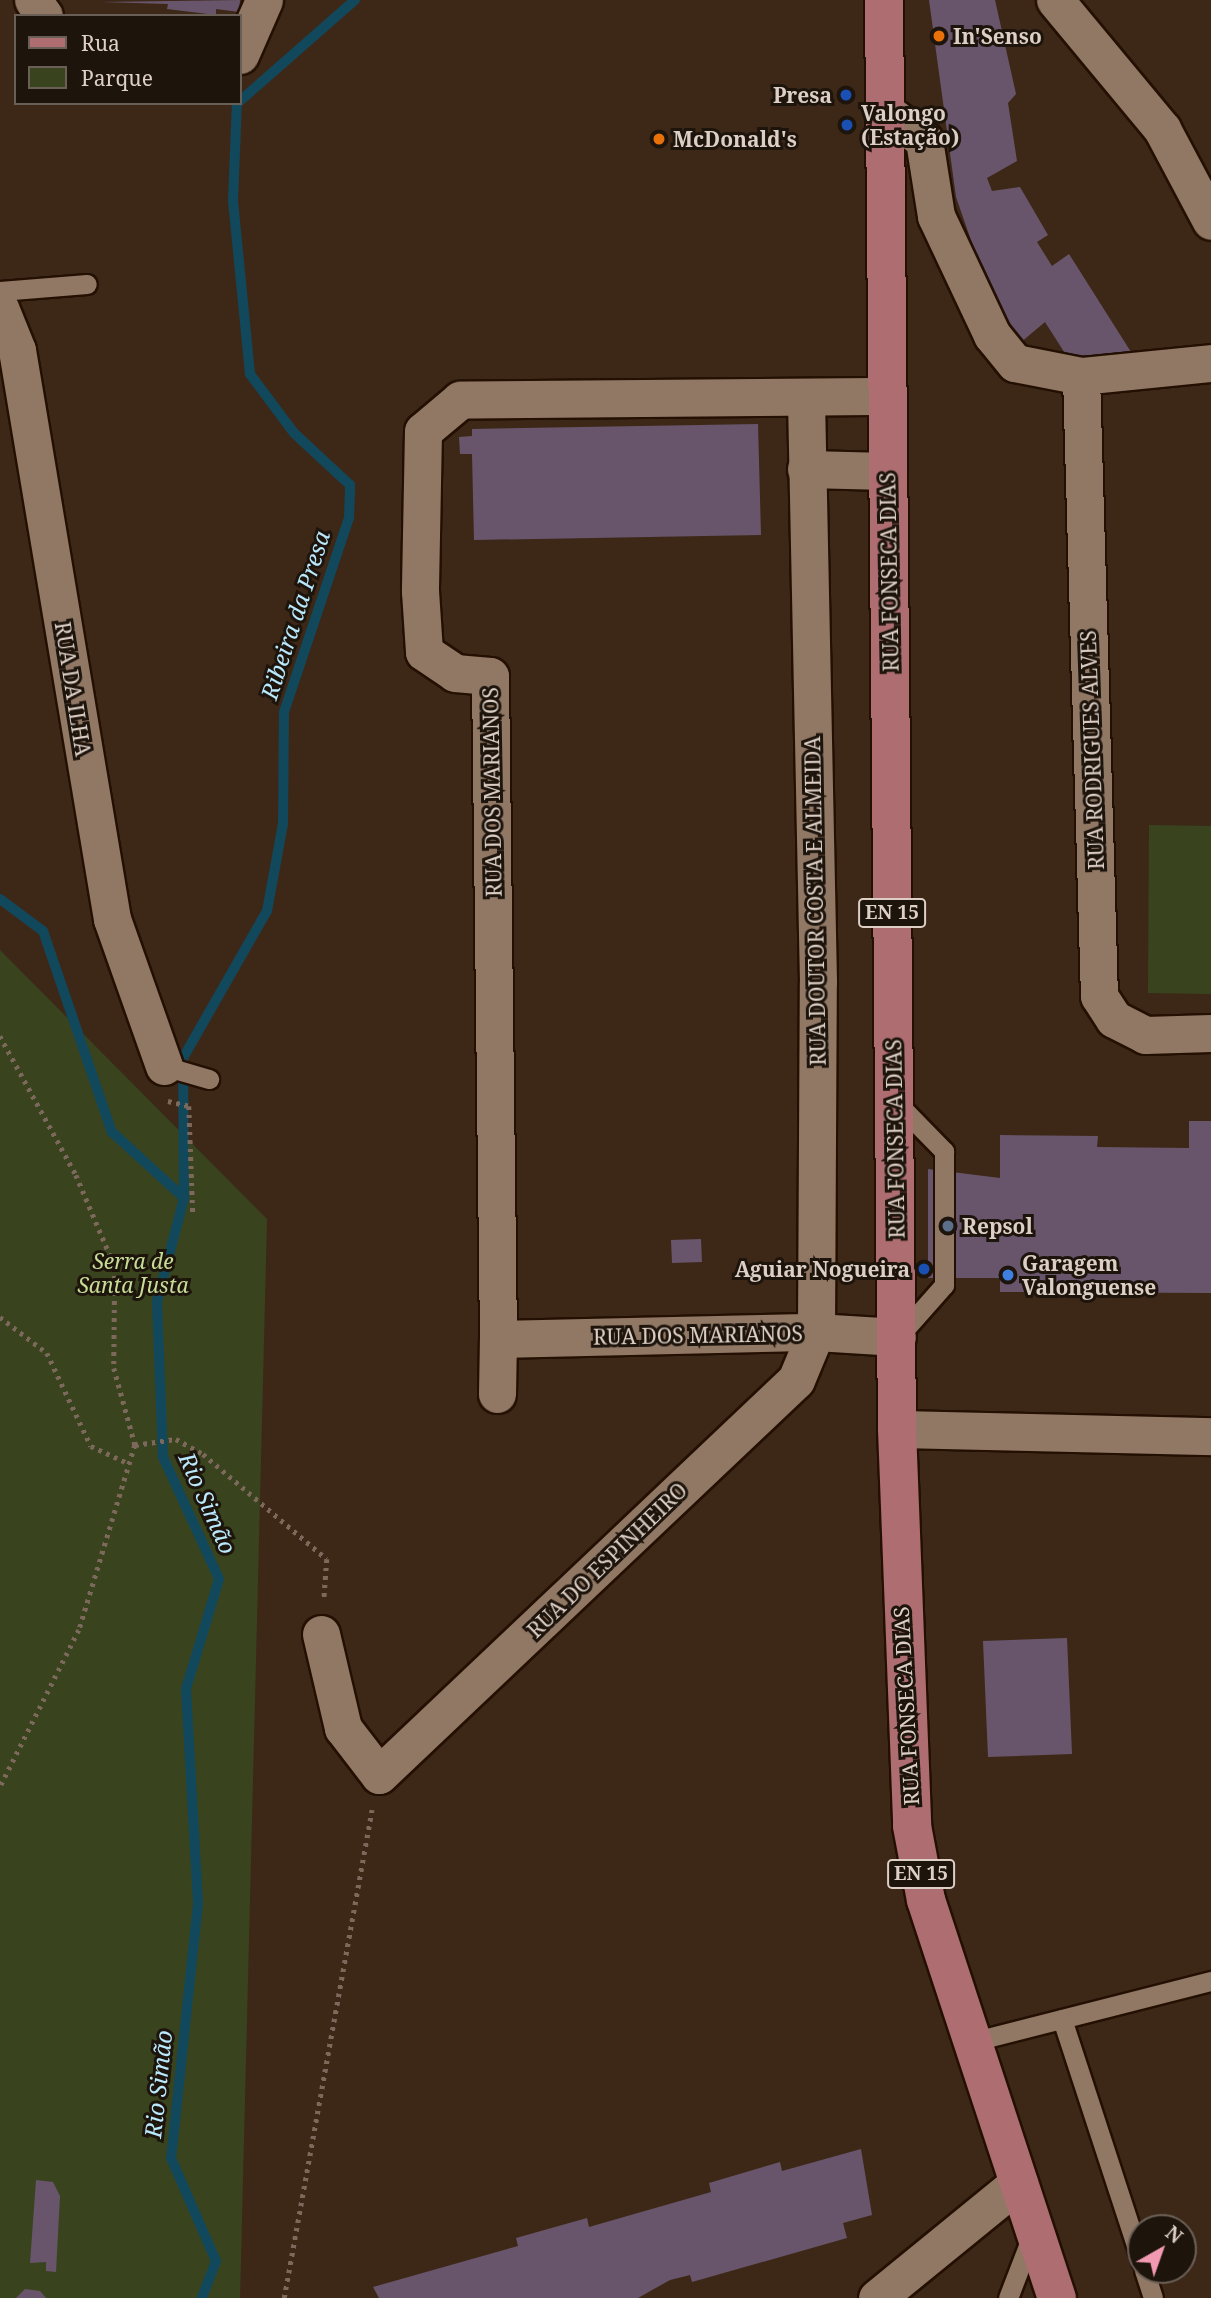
<!DOCTYPE html>
<meta charset="utf-8">
<style>
body{margin:0}
#map{position:relative;width:1211px;height:2298px;overflow:hidden;background:#3d2818;font-family:"Noto Serif",serif}
div>[style]{position:absolute}
[style*='--x']{left:calc(var(--x)*1px);top:calc(var(--y)*1px);width:calc(var(--w)*1px);rotate:calc(var(--a)*1deg)}
.green>*{inset:0;background:#39441f}
.stream>*{height:10px;margin:-5px;padding:0 5px;transform-origin:5px;border-radius:5px;background:#12485c}
.building>*{inset:0;background:#68556b}
.path>*{height:4.5px;margin-top:-2.25px;transform-origin:0;background:repeating-linear-gradient(90deg,#7c695c 0 3.5px,transparent 0 8.5px)}
.roads{filter:drop-shadow(2px 0 #241002) drop-shadow(-2px 0 #241002) drop-shadow(0 2px #241002) drop-shadow(0 -2px #241002)}
.service>*{height:19px;margin:-9.5px;padding:0 9.5px;transform-origin:9.5px;border-radius:9.5px;background:#917865}
.minor>*{height:37px;margin:-18.5px;padding:0 18.5px;transform-origin:18.5px;border-radius:18.5px;background:#917865}
.primary>*{height:38px;margin:-19px;padding:0 19px;transform-origin:19px;border-radius:19px;background:#ae6d71}
.dots>*{width:19px;height:19px;translate:-50% -50%;box-sizing:border-box;border:4px solid #1d140c;border-radius:50%}
span{translate:-50% -50%;white-space:nowrap;text-align:center;line-height:1.15;-webkit-text-stroke:6px #1d140c;paint-order:stroke}
.shield-label span{padding:2px 5px;background:#1d140c;border:2px solid;border-radius:5px;-webkit-text-stroke-width:0}
.shield-label{font-size:19px;color:#ddcfc5;font-weight:700}
.poi-label{font-size:21px;color:#ddcfc5;font-weight:700}
.left{translate:0 -50%;text-align:left}
.right{translate:-100% -50%;text-align:right}
.street-label{font-size:21px;color:#ddcfc5}
.park-label{font-size:21px;color:#c6dc97;font-style:italic}
.water-label{font-size:23px;color:#bae9fe;font-style:italic}
.legend{position:absolute;left:14px;top:14px;width:228px;height:91px;box-sizing:border-box;background:#1d140c;border:2px solid #6a5f56;margin:0;padding:9px 12px;list-style:none;font-size:21px;color:#ddcfc5}
.legend li{display:flex;align-items:center;gap:14px;height:35px}
.legend b{width:35px;border:2px solid #6a5f56}
.north{position:absolute;left:1127px;top:2214px;width:70px;height:70px;box-sizing:border-box;background:#1d140c;border:2px solid #6a5f56;border-radius:50%;rotate:40deg;font-size:19px;font-weight:700;line-height:28px;text-align:center;color:#ddcfc5}
.north::after{content:'';display:block;margin:auto;width:24px;height:32px;background:#f19ab1;clip-path:polygon(50% 0,100% 100%,50% 72%,0 100%)}
</style>
<div id="map">
<div class="green">
<i style="clip-path:polygon(1149px 825px,1211px 826px,1211px 994px,1148px 993px)"></i>
<i style="clip-path:polygon(0 950px,267px 1219px,240px 2298px,0 2298px)"></i>
</div>
<div class="stream">
<i style="--x:240;--y:101;--w:153;--a:-41.3"></i>
<i style="--x:0;--y:899;--w:54;--a:36.7"></i>
<i style="--x:43;--y:931;--w:213;--a:71.1"></i>
<i style="--x:112;--y:1132;--w:98;--a:42.5"></i>
<i style="--x:184;--y:1198;--w:107;--a:104.6"></i>
<i style="--x:157;--y:1302;--w:155;--a:87.8"></i>
<i style="--x:163;--y:1457;--w:134;--a:65.3"></i>
<i style="--x:219;--y:1579;--w:115;--a:106.7"></i>
<i style="--x:186;--y:1689;--w:214;--a:86.8"></i>
<i style="--x:198;--y:1903;--w:256;--a:96"></i>
<i style="--x:171;--y:2158;--w:112;--a:66.4"></i>
<i style="--x:216;--y:2261;--w:40;--a:111"></i>
<i style="--x:184;--y:1198;--w:140;--a:-90.4"></i>
<i style="--x:183;--y:1058;--w:169;--a:-60.3"></i>
<i style="--x:267;--y:911;--w:88;--a:-79.6"></i>
<i style="--x:283;--y:824;--w:112;--a:-89.5"></i>
<i style="--x:284;--y:712;--w:205;--a:-71.5"></i>
<i style="--x:349;--y:518;--w:33;--a:-88"></i>
<i style="--x:350;--y:485;--w:76;--a:-137.1"></i>
<i style="--x:294;--y:433;--w:74;--a:-126.7"></i>
<i style="--x:250;--y:374;--w:174;--a:-95.6"></i>
<i style="--x:233;--y:201;--w:98;--a:-87.7"></i>
</div>
<div class="building">
<i style="clip-path:polygon(240px 0,239px 12px,216px 9px,216px 15px,167px 9px,168px 4px,101px 2px)"></i>
<i style="clip-path:polygon(929px 0,995px 0,1016px 94px,1008px 103px,1017px 161px,987px 178px,992px 191px,1020px 187px,1048px 235px,1037px 242px,1052px 266px,1069px 254px,1131px 352px,1068px 358px,1045px 322px,1020px 343px,992px 301px,956px 197px)"></i>
<i style="clip-path:polygon(758px 424px,761px 535px,474px 540px,472px 454px,460px 454px,459px 437px,472px 436px,472px 429px)"></i>
<i style="clip-path:polygon(1189px 1121px,1211px 1121px,1211px 1293px,1000px 1292px,1000px 1278px,928px 1278px,928px 1169px,1000px 1178px,1000px 1135px,1098px 1136px,1097px 1147px,1189px 1148px)"></i>
<i style="clip-path:polygon(701px 1239px,702px 1262px,672px 1263px,671px 1240px)"></i>
<i style="clip-path:polygon(1067px 1638px,1072px 1754px,988px 1757px,983px 1641px)"></i>
<i style="clip-path:polygon(861px 2149px,872px 2215px,843px 2223px,847px 2238px,692px 2282px,690px 2275px,670px 2280px,638px 2298px,379px 2298px,373px 2287px,518px 2246px,516px 2238px,587px 2218px,589px 2227px,711px 2192px,709px 2183px,780px 2162px,782px 2171px)"></i>
<i style="clip-path:polygon(36px 2180px,53px 2182px,60px 2196px,56px 2272px,46px 2271px,46px 2262px,30px 2263px)"></i>
<i style="clip-path:polygon(25px 2289px,40px 2291px,46px 2298px,16px 2298px)"></i>
</div>
<div class="path">
<i style="--x:0;--y:1036;--w:158;--a:61.3"></i>
<i style="--x:76;--y:1175;--w:100;--a:67"></i>
<i style="--x:115;--y:1267;--w:101;--a:90.6"></i>
<i style="--x:114;--y:1368;--w:80;--a:74.7"></i>
<i style="--x:135;--y:1445;--w:193;--a:106.8"></i>
<i style="--x:79;--y:1630;--w:176;--a:116.7"></i>
<i style="--x:168;--y:1101;--w:22;--a:13"></i>
<i style="--x:189;--y:1106;--w:110;--a:87.9"></i>
<i style="--x:0;--y:1317;--w:59;--a:37.5"></i>
<i style="--x:47;--y:1353;--w:103;--a:64.7"></i>
<i style="--x:91;--y:1446;--w:38;--a:25"></i>
<i style="--x:135;--y:1445;--w:41;--a:-8.3"></i>
<i style="--x:176;--y:1439;--w:31;--a:29"></i>
<i style="--x:203;--y:1454;--w:162;--a:40.3"></i>
<i style="--x:327;--y:1559;--w:41;--a:94.2"></i>
<i style="--x:284;--y:2298;--w:496;--a:-79.8"></i>
</div>
<div class="roads">
<div class="service">
<i style="--x:0;--y:291;--w:87;--a:-4.6"></i>
<i style="--x:164;--y:1066;--w:47;--a:16.1"></i>
<i style="--x:896;--y:1102;--w:69;--a:45.6"></i>
<i style="--x:944;--y:1151;--w:134;--a:90"></i>
<i style="--x:944;--y:1285;--w:69;--a:131.5"></i>
<i style="--x:1062;--y:2019;--w:255;--a:71.9"></i>
<i style="--x:971;--y:2042;--w:248;--a:-14.3"></i>
<i style="--x:1144;--y:2270;--w:29;--a:72"></i>
<i style="--x:1008;--y:2298;--w:70;--a:-69"></i>
</div>
<div class="minor">
<i style="--x:33;--y:0;--w:19;--a:55"></i>
<i style="--x:1055;--y:0;--w:168;--a:50.3"></i>
<i style="--x:1162;--y:129;--w:104;--a:62"></i>
<i style="--x:240;--y:55;--w:60;--a:-66.4"></i>
<i style="--x:886;--y:112;--w:47;--a:36.4"></i>
<i style="--x:924;--y:140;--w:77;--a:81"></i>
<i style="--x:936;--y:216;--w:132;--a:64.8"></i>
<i style="--x:992;--y:335;--w:36;--a:51"></i>
<i style="--x:1015;--y:363;--w:67;--a:11.1"></i>
<i style="--x:1081;--y:376;--w:131;--a:-5.7"></i>
<i style="--x:0;--y:308;--w:45;--a:68"></i>
<i style="--x:17;--y:350;--w:577;--a:80.52"></i>
<i style="--x:112;--y:919;--w:156;--a:70.5"></i>
<i style="--x:1081;--y:376;--w:620;--a:88.34"></i>
<i style="--x:1099;--y:996;--w:27;--a:57"></i>
<i style="--x:1114;--y:1019;--w:35;--a:27"></i>
<i style="--x:1145;--y:1035;--w:66;--a:-1.7"></i>
<i style="--x:885;--y:396;--w:425;--a:179.5"></i>
<i style="--x:460;--y:400;--w:48;--a:140"></i>
<i style="--x:423;--y:431;--w:160;--a:91.1"></i>
<i style="--x:420;--y:591;--w:61;--a:86.2"></i>
<i style="--x:424;--y:652;--w:37;--a:34"></i>
<i style="--x:455;--y:673;--w:35;--a:5"></i>
<i style="--x:490;--y:676;--w:663;--a:89.31"></i>
<i style="--x:498;--y:1339;--w:318;--a:-1.3"></i>
<i style="--x:816;--y:1332;--w:81;--a:3.5"></i>
<i style="--x:806;--y:469;--w:82;--a:1.4"></i>
<i style="--x:497;--y:1394;--w:55;--a:-89"></i>
<i style="--x:897;--y:1429;--w:314;--a:1.3"></i>
<i style="--x:321;--y:1634;--w:97;--a:76.8"></i>
<i style="--x:343;--y:1728;--w:59;--a:52.5"></i>
<i style="--x:379;--y:1775;--w:574;--a:-43.45"></i>
<i style="--x:796;--y:1380;--w:52;--a:-67.4"></i>
<i style="--x:816;--y:1332;--w:350;--a:-89.7"></i>
<i style="--x:818;--y:982;--w:583;--a:-91.18"></i>
<i style="--x:877;--y:2298;--w:183;--a:-39.2"></i>
</div>
<div class="primary">
<i style="--x:884;--y:0;--w:1429;--a:89.48"></i>
<i style="--x:897;--y:1429;--w:397;--a:87.8"></i>
<i style="--x:912;--y:1826;--w:75;--a:79.3"></i>
<i style="--x:926;--y:1900;--w:419;--a:71.8"></i>
</div>
</div>
<div class="dots">
<i style="left:939px;top:36px;background:#e8710a"></i>
<i style="left:846px;top:95px;background:#1a4fb4"></i>
<i style="left:847px;top:125px;background:#1a4fb4"></i>
<i style="left:659px;top:139px;background:#e8710a"></i>
<i style="left:948px;top:1226px;background:#5c6f8a"></i>
<i style="left:924px;top:1269px;background:#1a4fb4"></i>
<i style="left:1008px;top:1275px;background:#3f7fe0"></i>
</div>
<div class="shield-label">
<span style="left:892px;top:913px">EN 15</span>
<span style="left:921px;top:1874px">EN 15</span>
</div>
<div class="poi-label">
<span class="left" style="left:953px;top:36px">In'Senso</span>
<span class="right" style="left:832px;top:95px">Presa</span>
<span class="left" style="left:861px;top:125px">Valongo<br>(Estação)</span>
<span class="left" style="left:673px;top:139px">McDonald's</span>
<span class="left" style="left:962px;top:1226px">Repsol</span>
<span class="left" style="left:1022px;top:1275px">Garagem<br>Valonguense</span>
<span class="right" style="left:910px;top:1269px">Aguiar Nogueira</span>
</div>
<div class="street-label">
<span style="left:889px;top:572px;rotate:-91deg">RUA FONSECA DIAS</span>
<span style="left:73px;top:689px;rotate:81deg">RUA DA ILHA</span>
<span style="left:1092px;top:750px;rotate:-92deg">RUA RODRIGUES ALVES</span>
<span style="left:492px;top:792px;rotate:-91deg">RUA DOS MARIANOS</span>
<span style="left:815px;top:901px;rotate:-91deg">RUA DOUTOR COSTA E ALMEIDA</span>
<span style="left:895px;top:1139px;rotate:-91deg">RUA FONSECA DIAS</span>
<span style="left:698px;top:1335px;rotate:-1deg">RUA DOS MARIANOS</span>
<span style="left:607px;top:1560px;rotate:-44deg">RUA DO ESPINHEIRO</span>
<span style="left:906px;top:1706px;rotate:-93deg">RUA FONSECA DIAS</span>
</div>
<div class="park-label">
<span style="left:133px;top:1273px">Serra de<br>Santa Justa</span>
</div>
<div class="water-label">
<span style="left:295px;top:615px;rotate:-72deg">Ribeira da Presa</span>
<span style="left:208px;top:1503px;rotate:66deg">Rio Simão</span>
<span style="left:158px;top:2084px;rotate:-84deg">Rio Simão</span>
</div>
<ul class="legend">
<li><b style="height:9px;background:#ae6d71"></b>Rua</li>
<li><b style="height:19px;background:#39441f"></b>Parque</li>
</ul>
<div class="north">N</div>
</div>
